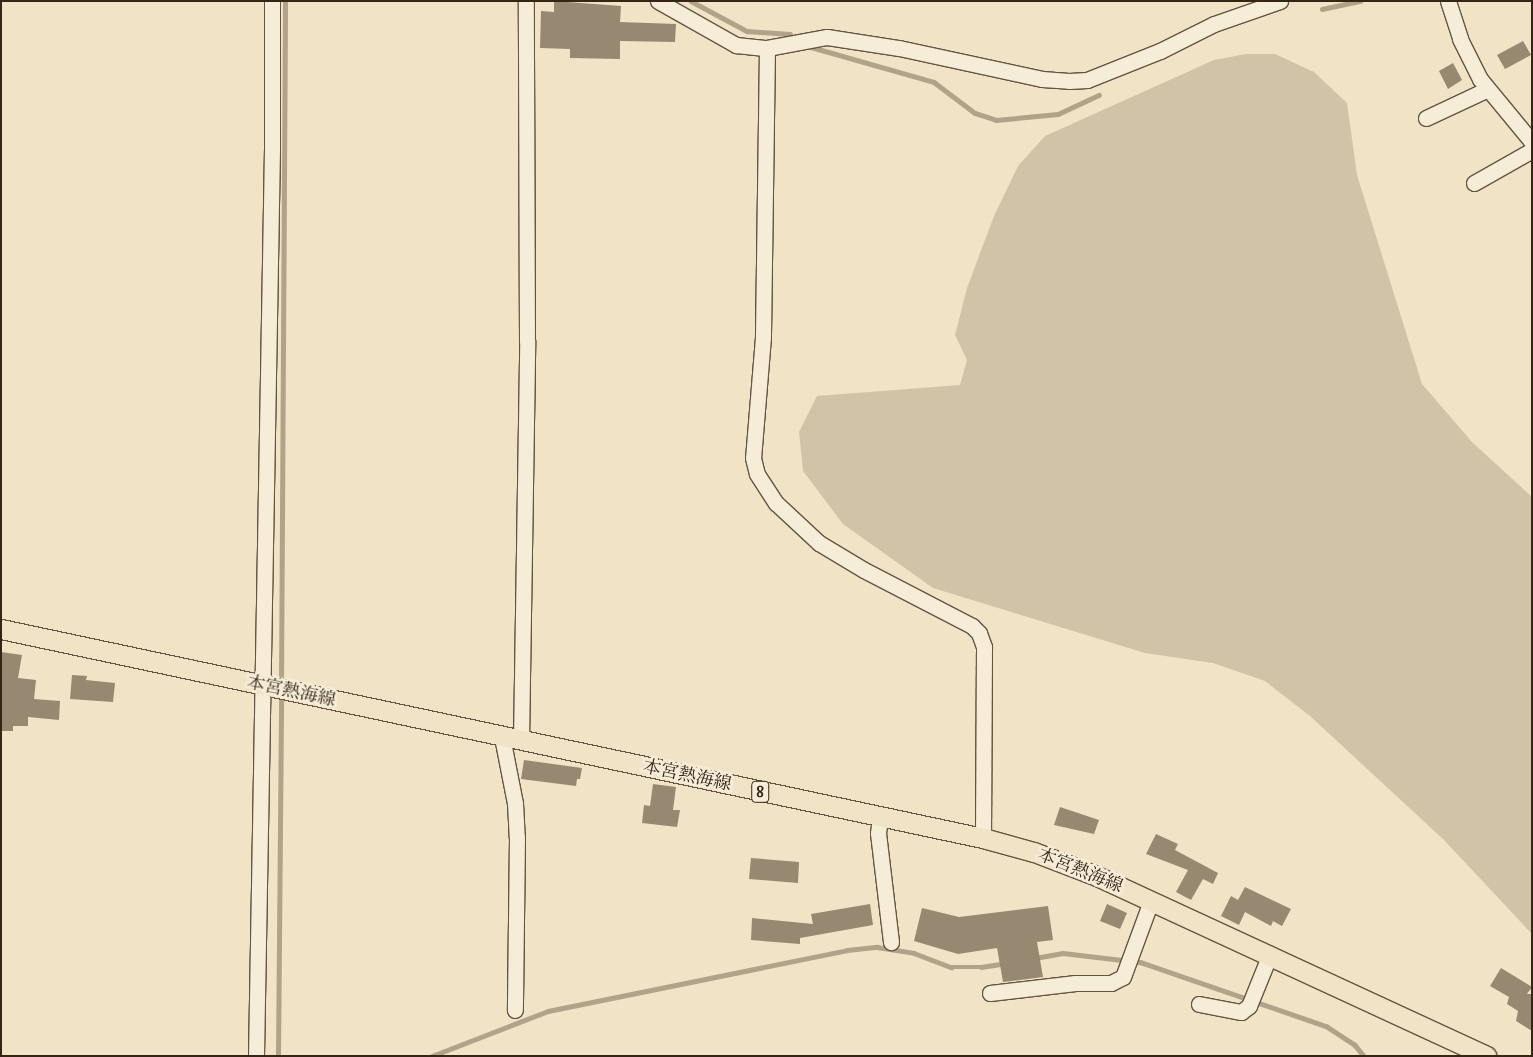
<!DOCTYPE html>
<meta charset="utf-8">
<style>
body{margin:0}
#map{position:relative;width:1533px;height:1057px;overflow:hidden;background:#f1e3c5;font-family:"IM FELL Double Pica","Noto Serif JP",serif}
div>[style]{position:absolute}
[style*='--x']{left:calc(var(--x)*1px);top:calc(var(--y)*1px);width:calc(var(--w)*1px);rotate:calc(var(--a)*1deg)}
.green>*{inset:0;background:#d1c3a7}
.stream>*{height:4.5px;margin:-2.25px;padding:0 2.25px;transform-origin:2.25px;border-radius:2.25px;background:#b1a28a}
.building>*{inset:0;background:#978871}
.roads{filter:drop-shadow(1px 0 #655442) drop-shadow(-1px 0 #655442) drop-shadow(0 1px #655442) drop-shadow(0 -1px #655442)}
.minor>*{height:15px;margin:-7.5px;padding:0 7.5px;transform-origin:7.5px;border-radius:7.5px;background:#f6edd9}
.major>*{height:19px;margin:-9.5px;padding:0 9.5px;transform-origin:9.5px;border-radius:9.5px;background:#f1e3c5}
span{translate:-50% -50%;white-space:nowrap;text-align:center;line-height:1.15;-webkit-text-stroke:5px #f6edd9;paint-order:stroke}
.shield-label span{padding:1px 4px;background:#f6edd9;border:1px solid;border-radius:4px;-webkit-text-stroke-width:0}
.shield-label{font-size:16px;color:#362517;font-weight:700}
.street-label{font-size:18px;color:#362517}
.frame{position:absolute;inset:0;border:2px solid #362517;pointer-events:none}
</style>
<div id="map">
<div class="green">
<i style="clip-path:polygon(1246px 54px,1275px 54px,1314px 72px,1347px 103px,1357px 175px,1422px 384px,1472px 442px,1532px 497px,1532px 934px,1444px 840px,1310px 716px,1265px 681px,1213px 663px,1145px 653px,933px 588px,843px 524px,803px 471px,799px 432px,817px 396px,960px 385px,967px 360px,955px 335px,967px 288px,994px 216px,1018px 166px,1045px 136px,1214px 60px)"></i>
</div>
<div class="stream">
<i style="--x:691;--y:1;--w:64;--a:28.2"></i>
<i style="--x:747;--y:31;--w:43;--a:4"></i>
<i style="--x:1322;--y:9;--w:39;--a:-12"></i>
<i style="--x:811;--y:47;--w:128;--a:15.9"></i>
<i style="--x:934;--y:82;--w:51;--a:37.1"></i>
<i style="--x:975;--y:113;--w:22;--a:18"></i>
<i style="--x:996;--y:120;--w:62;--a:-5.5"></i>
<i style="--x:1058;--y:114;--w:45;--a:-24.9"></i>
<i style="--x:281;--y:685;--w:684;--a:-89.66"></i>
<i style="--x:1035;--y:958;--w:28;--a:-10"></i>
<i style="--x:1063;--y:953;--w:78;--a:6.7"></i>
<i style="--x:1140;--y:962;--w:197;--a:19"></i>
<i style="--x:1326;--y:1026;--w:35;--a:33"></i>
<i style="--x:1355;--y:1045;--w:14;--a:51"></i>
<i style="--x:278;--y:1056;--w:363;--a:-89.5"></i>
<i style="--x:432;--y:1056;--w:124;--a:-21.2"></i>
<i style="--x:548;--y:1011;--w:305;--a:-11.5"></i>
<i style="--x:847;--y:950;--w:30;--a:-6"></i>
<i style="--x:877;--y:947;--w:37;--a:9"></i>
<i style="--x:914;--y:953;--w:40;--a:21"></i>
<i style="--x:951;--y:967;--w:30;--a:0"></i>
<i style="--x:981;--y:967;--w:24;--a:-9"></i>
</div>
<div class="building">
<i style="clip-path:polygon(554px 1px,621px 6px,620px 22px,676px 24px,675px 42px,620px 41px,620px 59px,570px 58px,570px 49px,540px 48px,541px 11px,554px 12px)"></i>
<i style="clip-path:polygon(1523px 41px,1531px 55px,1505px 69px,1497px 55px)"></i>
<i style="clip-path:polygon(1453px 63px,1462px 80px,1448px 89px,1439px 71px)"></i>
<i style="clip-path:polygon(1px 652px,22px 655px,18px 678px,36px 680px,34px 699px,60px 701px,59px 720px,28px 717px,28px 726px,13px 726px,13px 731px,1px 731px)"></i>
<i style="clip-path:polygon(72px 675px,87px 676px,86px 680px,115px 683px,113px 702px,70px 699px)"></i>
<i style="clip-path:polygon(524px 760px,582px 768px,580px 779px,577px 779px,576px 786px,521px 779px)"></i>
<i style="clip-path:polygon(653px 784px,676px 787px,673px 810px,680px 810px,677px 827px,642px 823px,644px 805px,650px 806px)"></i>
<i style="clip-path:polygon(1060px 807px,1099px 820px,1094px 834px,1054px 825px)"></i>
<i style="clip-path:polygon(1156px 834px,1178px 844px,1175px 850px,1218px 873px,1213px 884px,1203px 879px,1191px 900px,1176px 892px,1188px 870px,1146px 854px)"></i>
<i style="clip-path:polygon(751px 858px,799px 862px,798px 883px,749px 879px)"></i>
<i style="clip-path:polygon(1245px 887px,1291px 909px,1282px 926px,1273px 921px,1271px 926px,1245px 912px,1239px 925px,1221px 916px,1231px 896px,1238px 900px)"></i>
<i style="clip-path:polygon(870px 904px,873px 925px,800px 938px,800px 944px,751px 940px,752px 918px,813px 924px,811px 914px)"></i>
<i style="clip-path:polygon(1107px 904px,1127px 913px,1120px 929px,1100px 921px)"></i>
<i style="clip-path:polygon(1048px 906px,1053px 940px,1037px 942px,1043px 977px,1003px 982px,997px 948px,958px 954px,914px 941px,922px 908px,959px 917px)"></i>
<i style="clip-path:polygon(1501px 968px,1532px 987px,1527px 994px,1532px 994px,1532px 1031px,1516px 1021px,1518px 1011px,1507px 1004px,1509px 997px,1490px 986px)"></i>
</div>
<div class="roads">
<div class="minor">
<i style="--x:658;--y:1;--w:90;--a:29.4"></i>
<i style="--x:736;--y:45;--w:31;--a:6"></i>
<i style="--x:767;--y:48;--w:61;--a:-10.4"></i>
<i style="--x:827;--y:37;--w:73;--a:8.7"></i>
<i style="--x:899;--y:48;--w:146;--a:12.2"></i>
<i style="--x:1042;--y:79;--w:27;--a:4"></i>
<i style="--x:1069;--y:81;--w:18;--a:-3"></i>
<i style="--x:1087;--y:80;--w:79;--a:-21.7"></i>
<i style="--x:1160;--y:51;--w:60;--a:-26.6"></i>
<i style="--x:1214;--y:24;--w:70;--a:-19.2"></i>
<i style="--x:1448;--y:1;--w:40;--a:72"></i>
<i style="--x:1460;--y:39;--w:45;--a:63.4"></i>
<i style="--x:1480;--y:79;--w:82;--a:50.5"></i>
<i style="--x:767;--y:48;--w:289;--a:90.8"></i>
<i style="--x:763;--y:337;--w:121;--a:94.7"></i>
<i style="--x:753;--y:458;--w:16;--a:76"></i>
<i style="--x:757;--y:474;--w:35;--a:57"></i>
<i style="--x:776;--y:503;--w:59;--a:42.9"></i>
<i style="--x:819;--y:543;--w:52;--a:31"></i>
<i style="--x:864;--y:570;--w:122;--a:27.4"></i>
<i style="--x:972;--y:626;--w:10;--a:45"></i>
<i style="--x:979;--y:633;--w:15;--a:70"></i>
<i style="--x:984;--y:647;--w:191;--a:90.3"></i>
<i style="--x:1426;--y:118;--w:68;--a:-25.1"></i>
<i style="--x:1474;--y:183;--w:67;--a:-29.6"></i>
<i style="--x:502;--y:737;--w:67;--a:78.9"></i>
<i style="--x:515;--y:803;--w:35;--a:87"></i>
<i style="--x:517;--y:838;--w:172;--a:90.7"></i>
<i style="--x:521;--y:741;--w:400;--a:-89.1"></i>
<i style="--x:527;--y:341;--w:340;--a:-90.2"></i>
<i style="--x:880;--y:817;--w:16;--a:97"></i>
<i style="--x:878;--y:833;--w:110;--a:83.2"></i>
<i style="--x:990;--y:993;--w:86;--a:-6.7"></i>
<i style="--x:1075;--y:983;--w:36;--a:0"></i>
<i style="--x:1111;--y:983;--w:13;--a:-27"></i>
<i style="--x:1123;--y:977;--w:81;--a:-69.8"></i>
<i style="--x:1199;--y:1004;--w:43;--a:10.8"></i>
<i style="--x:1241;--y:1012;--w:10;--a:-37"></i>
<i style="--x:1249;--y:1006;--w:56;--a:-68"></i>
<i style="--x:256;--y:1056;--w:907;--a:-88.99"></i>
<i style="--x:272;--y:149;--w:148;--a:-90"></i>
</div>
<div class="major">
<i style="--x:1;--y:629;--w:1004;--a:12.02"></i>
<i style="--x:983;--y:838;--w:53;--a:15.4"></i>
<i style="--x:1034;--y:852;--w:67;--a:20.9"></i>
<i style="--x:1097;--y:876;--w:429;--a:24.8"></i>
</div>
</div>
<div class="shield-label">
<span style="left:760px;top:792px">8</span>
</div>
<div class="street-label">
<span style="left:291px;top:692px;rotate:12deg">本宮熱海線</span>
<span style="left:687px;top:776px;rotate:12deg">本宮熱海線</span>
<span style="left:1080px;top:871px;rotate:22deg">本宮熱海線</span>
</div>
<div class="frame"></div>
</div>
